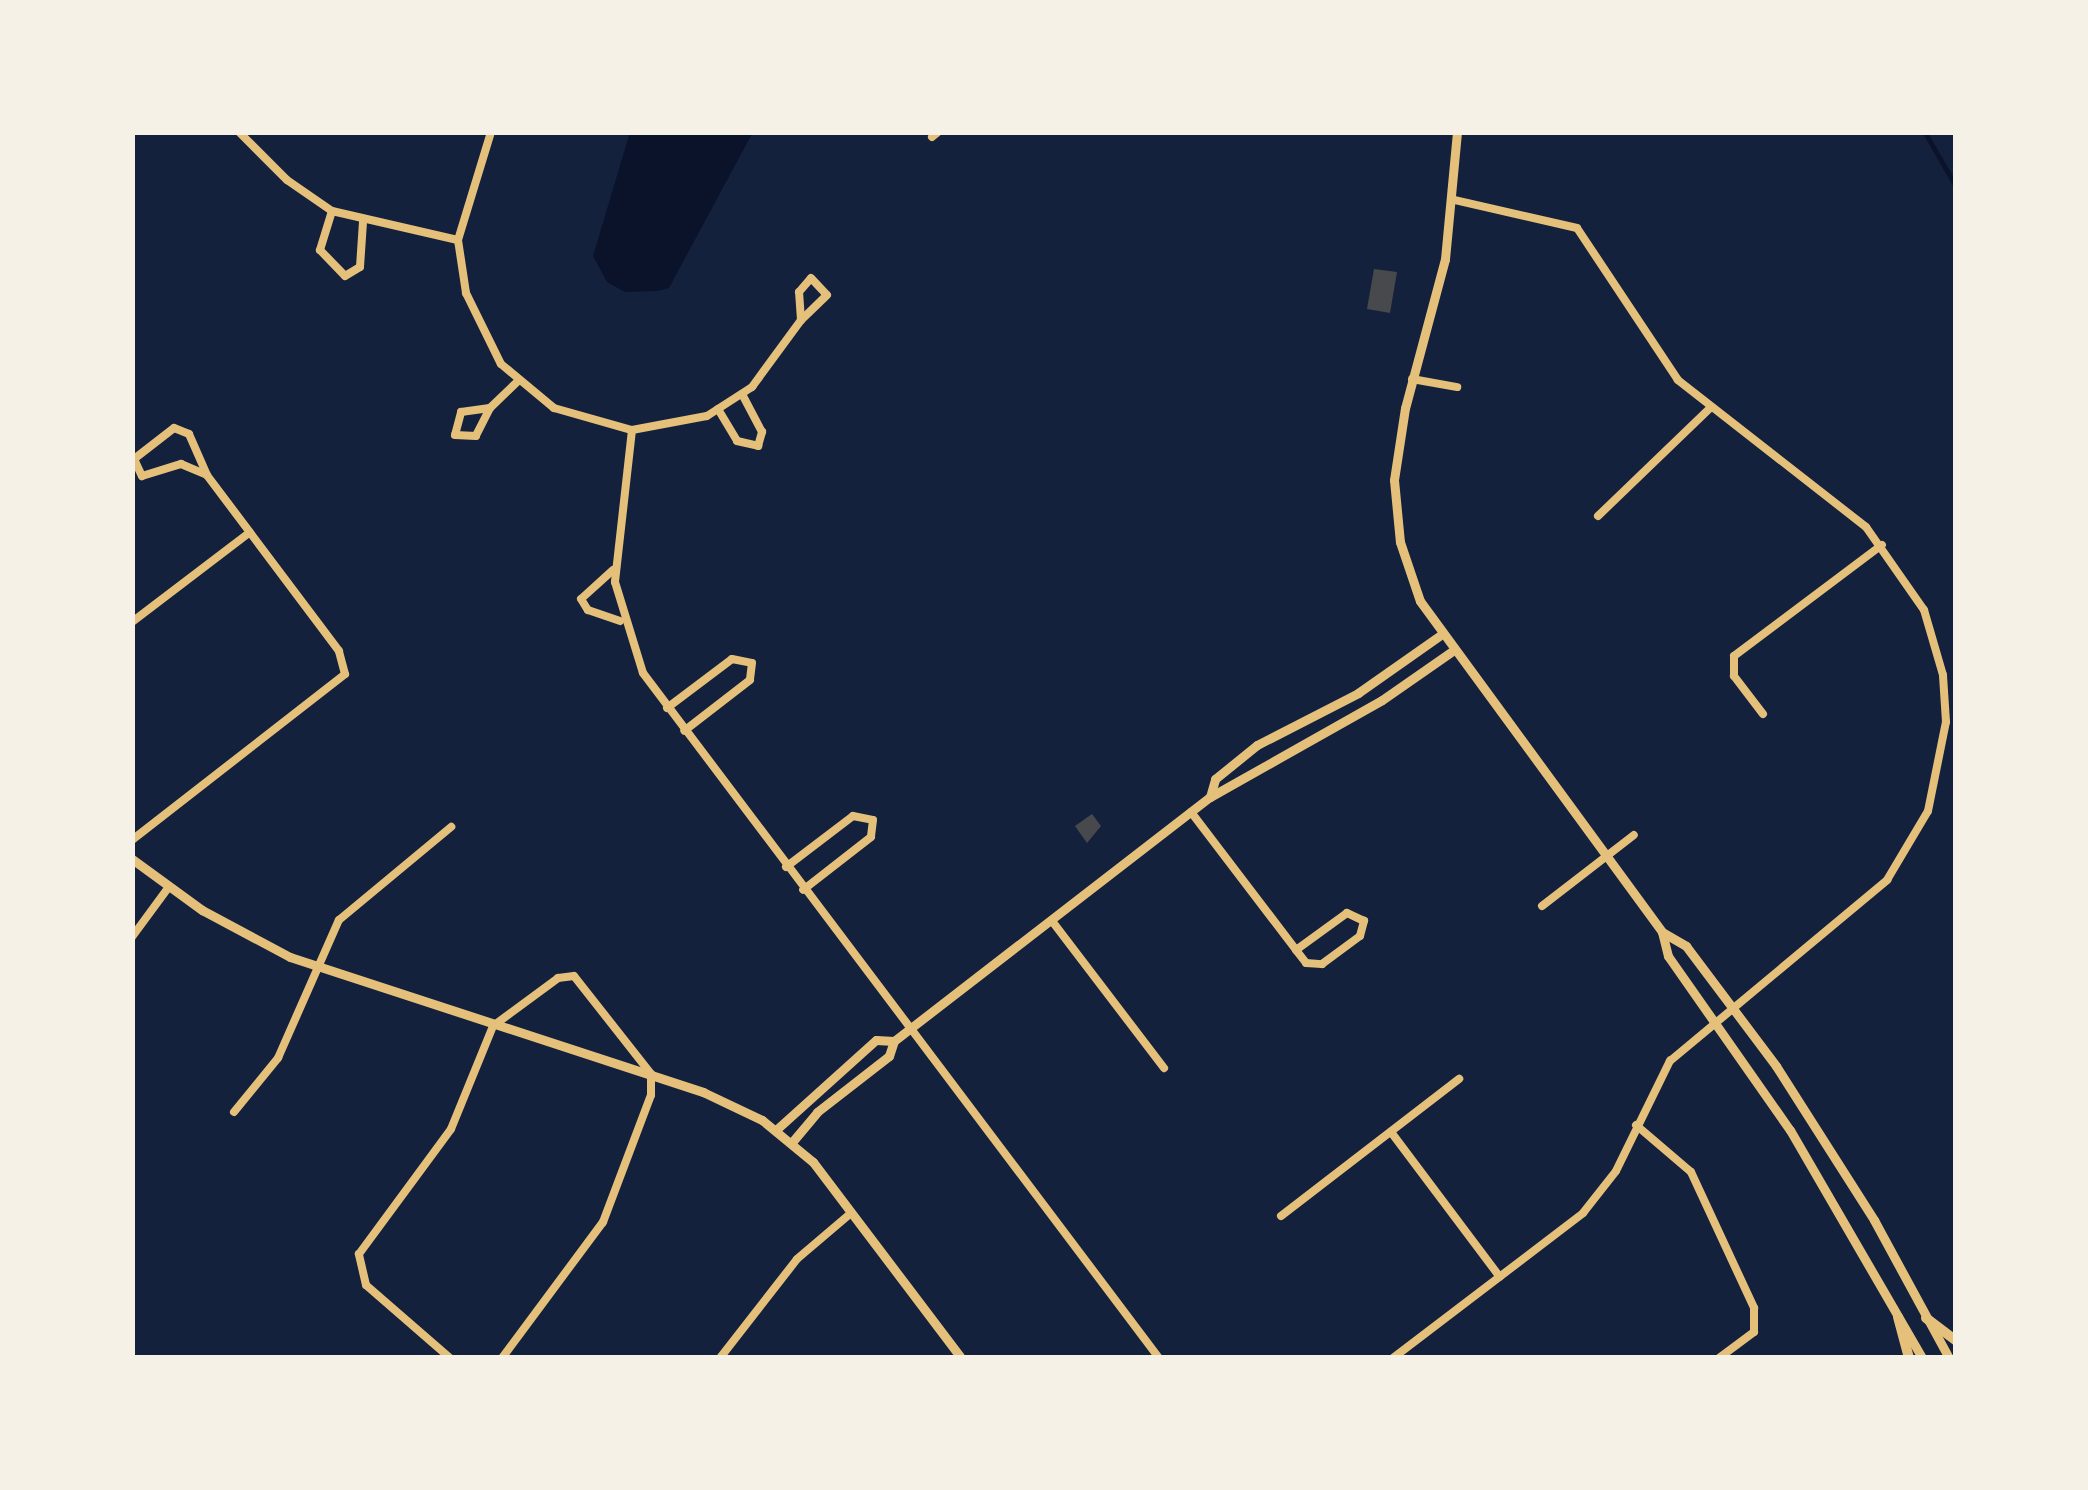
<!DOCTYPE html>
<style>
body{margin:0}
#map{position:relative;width:2088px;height:1490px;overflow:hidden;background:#14213d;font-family:Bitter,serif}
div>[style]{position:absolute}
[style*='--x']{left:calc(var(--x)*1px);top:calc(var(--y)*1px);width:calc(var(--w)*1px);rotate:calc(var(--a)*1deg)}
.water>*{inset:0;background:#0b132b}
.stream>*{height:4.5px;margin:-2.25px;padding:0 2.25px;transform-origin:2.25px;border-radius:2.25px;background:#0b132b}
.building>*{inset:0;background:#48494c}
.minor>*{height:8px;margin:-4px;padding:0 4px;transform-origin:4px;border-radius:4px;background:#e5c07b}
.tertiary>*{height:9px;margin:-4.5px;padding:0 4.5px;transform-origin:4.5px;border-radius:4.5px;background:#e5c07b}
.secondary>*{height:10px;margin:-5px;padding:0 5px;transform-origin:5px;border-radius:5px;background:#e5c07b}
span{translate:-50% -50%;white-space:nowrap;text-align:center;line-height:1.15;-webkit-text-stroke:12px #f6f1e7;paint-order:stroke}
.frame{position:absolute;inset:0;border:135px solid #f6f1e7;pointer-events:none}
</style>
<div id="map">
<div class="water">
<i style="clip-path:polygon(630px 132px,753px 132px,669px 288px,658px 291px,625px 292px,607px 282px,593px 256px)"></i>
</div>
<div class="stream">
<i style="--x:1925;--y:132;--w:62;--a:60.1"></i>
</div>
<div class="building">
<i style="clip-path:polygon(1374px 269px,1397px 272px,1390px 313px,1367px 309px)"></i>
<i style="clip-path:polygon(1092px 814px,1101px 826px,1087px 843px,1075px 826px)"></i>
</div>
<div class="minor">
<i style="--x:239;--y:132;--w:68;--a:45"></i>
<i style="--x:287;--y:180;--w:55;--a:34.6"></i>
<i style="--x:332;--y:211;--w:129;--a:13"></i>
<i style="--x:491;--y:132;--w:113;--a:107"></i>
<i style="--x:458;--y:240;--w:54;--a:81.4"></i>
<i style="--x:466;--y:293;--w:79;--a:63.8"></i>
<i style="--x:501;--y:364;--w:69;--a:39.7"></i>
<i style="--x:554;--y:408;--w:81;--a:15.8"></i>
<i style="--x:632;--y:430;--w:76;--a:-10.6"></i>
<i style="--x:707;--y:416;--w:54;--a:-32.8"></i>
<i style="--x:752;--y:387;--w:83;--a:-53.8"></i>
<i style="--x:932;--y:137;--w:8;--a:-40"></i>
<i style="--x:332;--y:211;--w:41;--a:107.1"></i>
<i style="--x:320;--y:250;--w:36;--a:46"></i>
<i style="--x:345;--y:276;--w:17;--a:-31"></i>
<i style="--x:360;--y:267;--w:45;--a:-86.2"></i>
<i style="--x:811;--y:278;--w:23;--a:47"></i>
<i style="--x:827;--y:295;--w:36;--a:136"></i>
<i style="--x:801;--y:320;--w:28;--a:-94"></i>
<i style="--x:799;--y:292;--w:18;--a:-49"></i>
<i style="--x:1412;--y:379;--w:46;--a:10.1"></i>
<i style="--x:490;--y:408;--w:31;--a:117"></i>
<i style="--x:476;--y:436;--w:21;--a:-177"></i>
<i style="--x:455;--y:435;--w:24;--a:-75"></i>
<i style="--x:461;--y:412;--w:29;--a:-8"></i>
<i style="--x:490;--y:408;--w:37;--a:-44"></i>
<i style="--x:718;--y:409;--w:37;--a:59"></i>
<i style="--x:737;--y:441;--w:22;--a:13"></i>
<i style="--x:758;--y:446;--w:15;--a:-74"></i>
<i style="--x:762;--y:432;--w:43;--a:-117.8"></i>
<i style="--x:632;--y:430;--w:153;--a:96.4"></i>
<i style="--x:615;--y:582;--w:95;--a:72.9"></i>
<i style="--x:643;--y:673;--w:858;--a:53.01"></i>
<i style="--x:1598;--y:516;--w:154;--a:-43.9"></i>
<i style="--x:613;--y:570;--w:43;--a:137.8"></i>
<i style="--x:581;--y:599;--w:13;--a:58"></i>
<i style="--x:588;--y:610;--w:34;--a:19"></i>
<i style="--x:132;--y:622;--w:148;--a:-37.3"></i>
<i style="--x:667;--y:708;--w:81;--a:-37"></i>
<i style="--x:732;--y:659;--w:20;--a:11"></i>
<i style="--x:752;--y:663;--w:17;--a:97"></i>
<i style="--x:750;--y:680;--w:83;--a:142.3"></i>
<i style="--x:1763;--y:714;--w:48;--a:-127.3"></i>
<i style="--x:1734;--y:676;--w:20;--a:-90"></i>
<i style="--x:1734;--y:656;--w:185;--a:-36.9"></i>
<i style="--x:1191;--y:812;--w:173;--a:52.7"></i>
<i style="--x:1296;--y:950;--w:16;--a:52"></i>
<i style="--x:1306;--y:963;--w:16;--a:4"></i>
<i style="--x:1322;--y:964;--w:47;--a:-36.4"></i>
<i style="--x:1360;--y:936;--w:16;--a:-75"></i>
<i style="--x:1364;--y:921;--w:19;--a:-155"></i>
<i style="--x:1347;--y:913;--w:63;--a:144"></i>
<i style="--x:132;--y:840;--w:270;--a:-37.9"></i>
<i style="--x:345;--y:674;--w:24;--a:-105"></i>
<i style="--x:339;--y:651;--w:220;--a:-126.9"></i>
<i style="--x:207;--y:475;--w:45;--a:-113.7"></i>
<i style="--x:189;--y:434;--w:16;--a:-158"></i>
<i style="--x:174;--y:428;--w:51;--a:142.2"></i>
<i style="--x:134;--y:459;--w:19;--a:65"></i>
<i style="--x:142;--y:476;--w:41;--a:-17.1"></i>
<i style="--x:181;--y:464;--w:28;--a:23"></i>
<i style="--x:786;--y:867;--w:84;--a:-37.3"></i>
<i style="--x:853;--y:816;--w:20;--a:11"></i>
<i style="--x:873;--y:820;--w:17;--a:97"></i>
<i style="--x:871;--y:837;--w:86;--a:142.1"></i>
<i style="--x:1542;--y:906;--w:116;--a:-37.7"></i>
<i style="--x:1052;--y:921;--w:185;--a:52.7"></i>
<i style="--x:132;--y:937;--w:61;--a:-53.7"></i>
<i style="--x:234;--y:1112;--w:70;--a:-50.8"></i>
<i style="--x:278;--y:1058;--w:151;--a:-66.2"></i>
<i style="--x:339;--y:920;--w:146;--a:-39.7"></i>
<i style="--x:1636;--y:1125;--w:72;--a:40.5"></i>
<i style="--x:1691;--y:1172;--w:150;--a:65.1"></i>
<i style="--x:1754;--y:1308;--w:24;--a:90"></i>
<i style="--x:1754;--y:1332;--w:44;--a:143.4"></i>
<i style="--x:1391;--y:1132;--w:181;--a:53.1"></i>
<i style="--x:1281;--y:1216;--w:225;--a:-37.6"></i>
<i style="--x:450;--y:1358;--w:111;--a:-139"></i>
<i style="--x:366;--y:1285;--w:32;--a:-103"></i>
<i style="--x:359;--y:1254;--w:155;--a:-53.6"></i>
<i style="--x:451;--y:1129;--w:111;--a:-67.8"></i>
<i style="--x:493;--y:1026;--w:81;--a:-36.4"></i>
<i style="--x:558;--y:978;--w:16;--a:-7"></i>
<i style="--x:574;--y:976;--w:125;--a:51.8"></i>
<i style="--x:651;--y:1074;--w:21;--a:90"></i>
<i style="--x:651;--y:1095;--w:136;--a:110.7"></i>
<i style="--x:603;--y:1222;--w:169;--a:126.6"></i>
<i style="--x:720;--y:1358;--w:125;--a:-52.1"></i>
<i style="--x:797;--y:1259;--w:71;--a:-40.4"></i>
<i style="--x:1393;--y:1358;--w:239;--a:-37.3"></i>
<i style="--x:1583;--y:1213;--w:53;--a:-51.8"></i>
<i style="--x:1616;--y:1171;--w:123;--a:-63.9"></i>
<i style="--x:1670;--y:1061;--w:283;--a:-39.8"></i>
<i style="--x:1887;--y:880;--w:80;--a:-59.3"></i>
<i style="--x:1928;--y:811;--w:91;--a:-78.6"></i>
<i style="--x:1946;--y:722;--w:47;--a:-93.7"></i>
<i style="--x:1943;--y:675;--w:68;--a:-106.3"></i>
<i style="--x:1924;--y:610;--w:101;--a:-124.9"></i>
<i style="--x:1866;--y:527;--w:239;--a:-142"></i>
<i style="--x:1678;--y:380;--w:182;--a:-123.6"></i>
<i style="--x:1577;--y:228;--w:125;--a:-167.1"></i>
</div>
<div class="tertiary">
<i style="--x:1457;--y:132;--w:128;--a:95.4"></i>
<i style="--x:1445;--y:259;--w:154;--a:105"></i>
<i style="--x:1405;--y:408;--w:73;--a:98.7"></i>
<i style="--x:1394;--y:480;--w:62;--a:84.5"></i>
<i style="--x:1400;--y:542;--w:62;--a:71.3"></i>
<i style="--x:1420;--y:601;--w:410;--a:53.8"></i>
<i style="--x:1662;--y:932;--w:28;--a:30"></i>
<i style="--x:1686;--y:946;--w:150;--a:53.1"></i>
<i style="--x:1776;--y:1066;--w:183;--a:57.5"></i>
<i style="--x:1874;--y:1220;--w:157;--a:61.5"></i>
<i style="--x:1210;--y:797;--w:19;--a:-74"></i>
<i style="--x:1215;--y:779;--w:54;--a:-39"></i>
<i style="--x:1257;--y:745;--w:114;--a:-27.2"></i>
<i style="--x:1358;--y:693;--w:99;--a:-35.1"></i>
<i style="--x:132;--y:859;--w:87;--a:36.1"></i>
<i style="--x:202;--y:910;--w:100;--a:28.1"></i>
<i style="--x:290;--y:957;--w:435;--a:18.1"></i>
<i style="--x:703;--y:1092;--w:65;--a:25.4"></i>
<i style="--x:762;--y:1120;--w:66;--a:39.5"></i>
<i style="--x:813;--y:1162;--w:246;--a:52.9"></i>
<i style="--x:1662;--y:932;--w:25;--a:76"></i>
<i style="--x:1668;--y:956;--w:213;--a:55"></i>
<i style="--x:1790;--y:1130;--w:263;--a:59.9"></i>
<i style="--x:777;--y:1129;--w:133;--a:-42"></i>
<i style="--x:876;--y:1040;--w:18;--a:3"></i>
<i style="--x:793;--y:1141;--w:38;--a:-50"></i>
<i style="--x:817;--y:1112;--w:91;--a:-37.9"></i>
<i style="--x:889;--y:1056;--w:16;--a:-72"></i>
<i style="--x:894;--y:1041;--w:399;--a:-37.7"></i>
<i style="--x:1210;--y:797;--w:197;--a:-29.4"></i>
<i style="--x:1382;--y:700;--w:84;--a:-34.8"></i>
</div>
<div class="secondary">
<i style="--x:1898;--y:1317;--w:42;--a:75"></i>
<i style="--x:1926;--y:1318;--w:38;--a:37"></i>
</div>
<div class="frame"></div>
</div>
